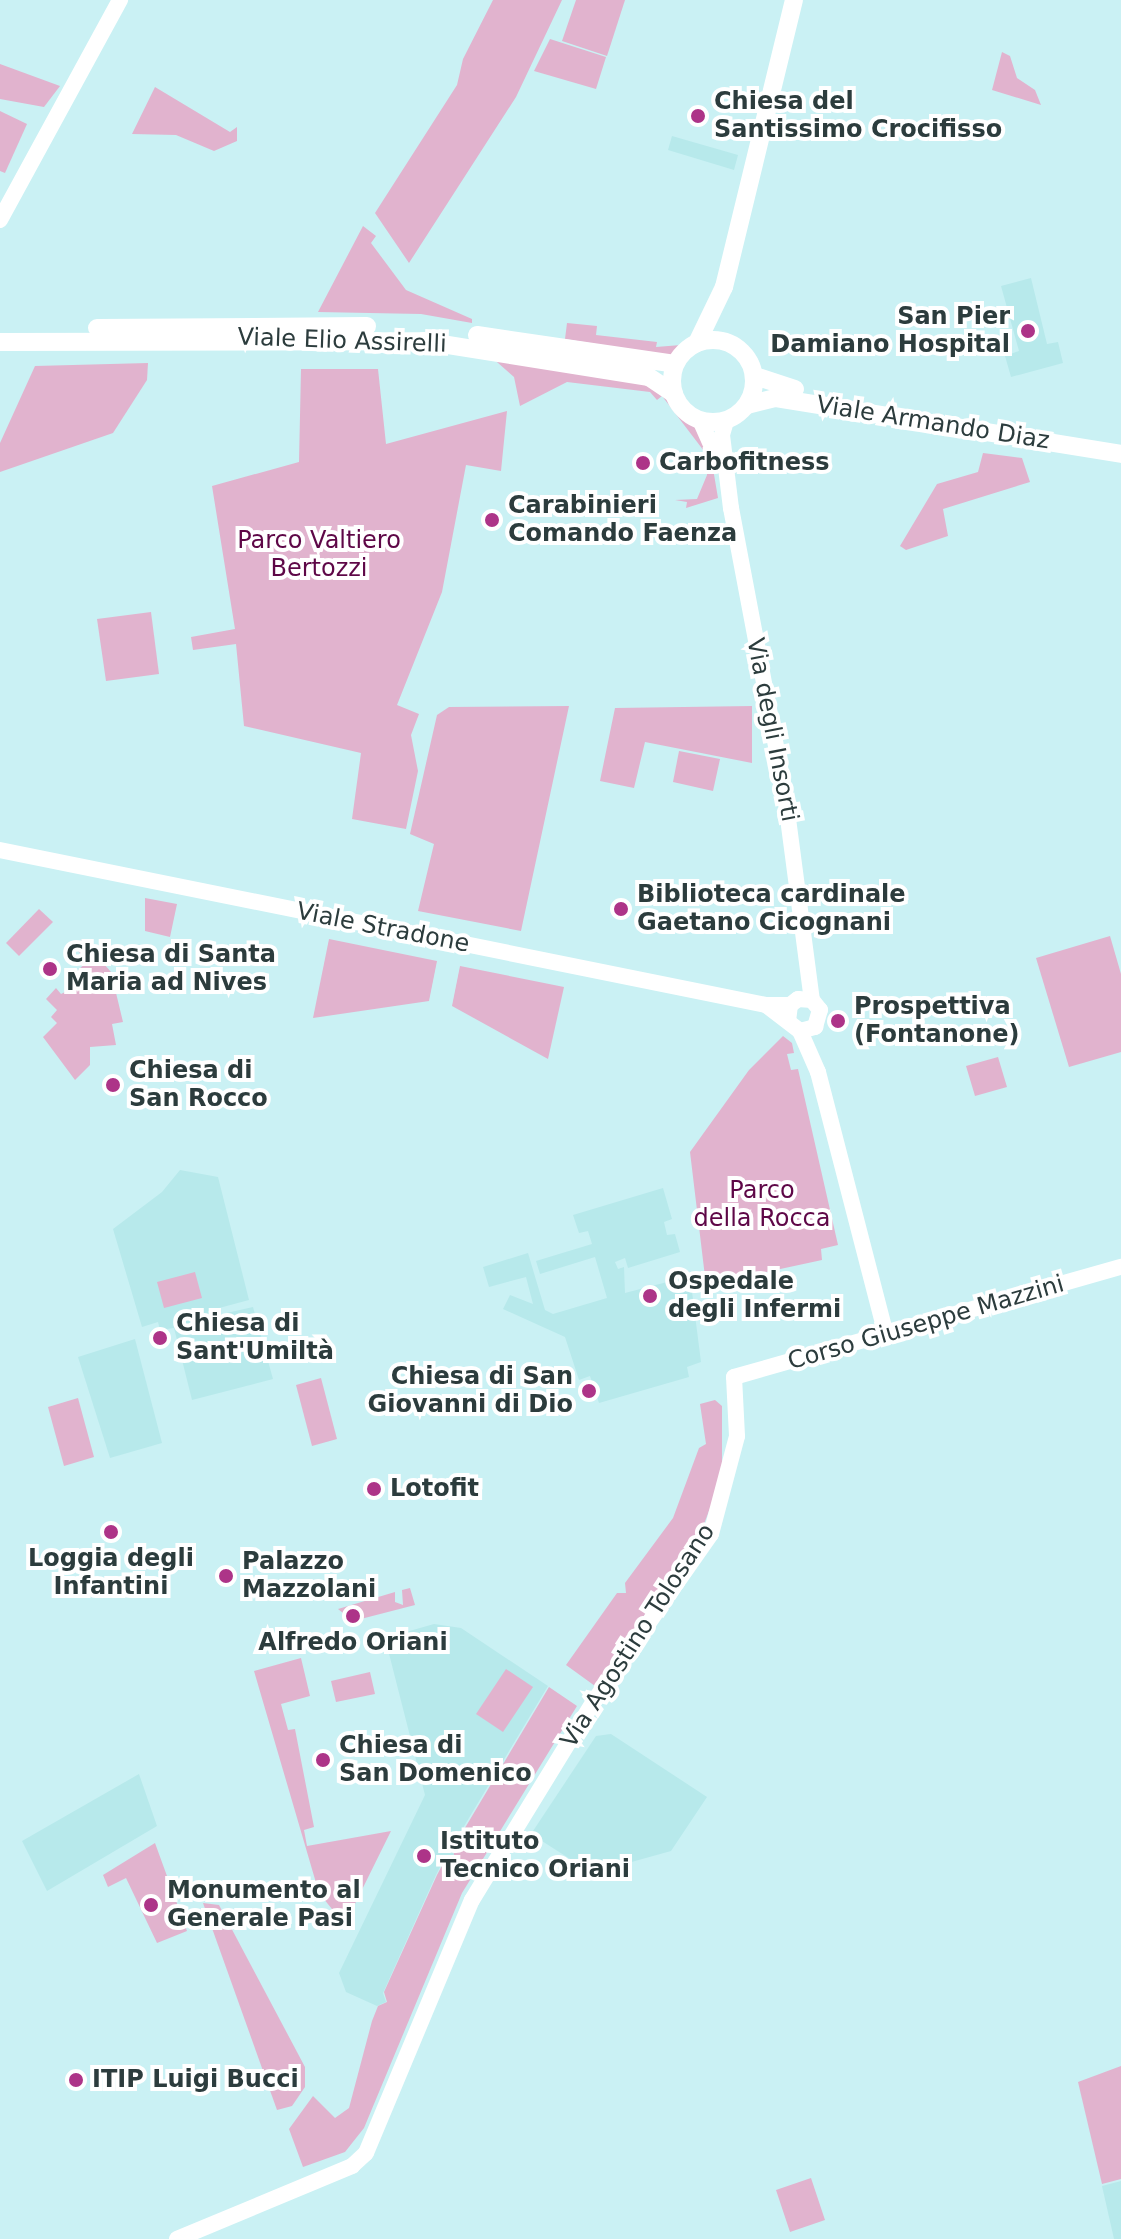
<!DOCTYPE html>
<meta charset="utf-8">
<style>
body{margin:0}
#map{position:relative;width:1121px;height:2239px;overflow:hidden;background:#caf1f4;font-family:"DejaVu Sans",sans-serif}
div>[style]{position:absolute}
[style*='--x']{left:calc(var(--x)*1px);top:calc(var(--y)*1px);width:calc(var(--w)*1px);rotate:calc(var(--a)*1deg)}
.built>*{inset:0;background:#b7e9eb}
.green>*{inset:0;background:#e1b3ce}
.secondary>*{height:16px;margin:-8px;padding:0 8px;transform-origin:8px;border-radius:8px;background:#fff}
.primary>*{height:18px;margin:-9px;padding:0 9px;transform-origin:9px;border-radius:9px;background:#fff}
.primary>.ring{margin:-9px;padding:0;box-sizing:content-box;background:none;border:18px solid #fff;border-radius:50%}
.dots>*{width:22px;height:22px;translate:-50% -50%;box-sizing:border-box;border:4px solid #fff;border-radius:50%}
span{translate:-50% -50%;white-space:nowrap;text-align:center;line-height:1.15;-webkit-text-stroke:8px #fff;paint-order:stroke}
.poi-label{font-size:24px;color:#2c3c3d;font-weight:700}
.left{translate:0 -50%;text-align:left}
.right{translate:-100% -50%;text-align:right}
.street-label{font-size:24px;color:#2c3c3d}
.park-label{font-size:24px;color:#5e0747}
</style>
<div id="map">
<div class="built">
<i style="clip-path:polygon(672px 136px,738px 155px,734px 170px,668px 150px)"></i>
<i style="clip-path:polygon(1031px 278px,1047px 344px,1058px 342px,1063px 363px,1011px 377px,1005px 356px,1019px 351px,1001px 286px)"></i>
<i style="clip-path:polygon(180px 1170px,218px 1177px,249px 1300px,208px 1311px,209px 1317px,253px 1307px,273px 1379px,192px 1400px,174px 1328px,160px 1330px,158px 1322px,142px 1327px,113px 1229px,162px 1192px)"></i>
<i style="clip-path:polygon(663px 1188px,672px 1219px,664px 1222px,667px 1235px,675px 1234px,680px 1252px,628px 1268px,625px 1258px,615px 1262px,618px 1269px,624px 1267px,625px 1293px,690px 1276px,701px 1362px,687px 1367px,689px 1377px,599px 1403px,590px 1376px,579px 1380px,565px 1337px,503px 1309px,510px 1295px,533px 1304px,526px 1277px,489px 1287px,483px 1267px,528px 1253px,545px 1310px,553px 1314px,607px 1298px,595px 1257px,540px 1274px,536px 1261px,592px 1244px,588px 1231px,579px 1233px,573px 1215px)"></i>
<i style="clip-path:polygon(135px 1339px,162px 1443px,110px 1458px,78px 1357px)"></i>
<i style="clip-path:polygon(434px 1624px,461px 1628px,548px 1686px,451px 1848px,454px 1855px,445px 1857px,436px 1875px,383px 1993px,386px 2002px,377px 2006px,346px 1992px,339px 1973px,425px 1795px,385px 1638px)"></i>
<i style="clip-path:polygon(611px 1734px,707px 1797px,671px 1851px,592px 1873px,531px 1834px,596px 1736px)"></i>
<i style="clip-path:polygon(139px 1774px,157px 1826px,47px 1891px,22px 1841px)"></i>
<i style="clip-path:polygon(1121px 2181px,1121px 2239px,1114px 2239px,1102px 2186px)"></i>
</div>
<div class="green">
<i style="clip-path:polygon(493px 0,562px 0,516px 97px,409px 263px,375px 213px,457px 85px,463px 59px)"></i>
<i style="clip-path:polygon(576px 0,625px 0,607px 56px,562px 41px)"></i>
<i style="clip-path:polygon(550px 39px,606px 57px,596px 89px,534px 71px)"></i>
<i style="clip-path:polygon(1002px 52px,1010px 56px,1017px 78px,1035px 90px,1041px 105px,992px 90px)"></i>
<i style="clip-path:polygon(0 64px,60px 86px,44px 107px,0 99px)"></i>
<i style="clip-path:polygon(155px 87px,230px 132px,237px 127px,237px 141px,214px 151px,176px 135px,132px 134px)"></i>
<i style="clip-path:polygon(0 111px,27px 124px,5px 173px,0 171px)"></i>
<i style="clip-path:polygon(363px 226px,376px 236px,371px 243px,406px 290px,472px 319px,472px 323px,421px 314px,318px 312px)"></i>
<i style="clip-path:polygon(567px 323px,597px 326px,596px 335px,657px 342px,656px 347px,681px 345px,671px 356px,565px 339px)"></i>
<i style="clip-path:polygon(489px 355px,654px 383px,708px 439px,718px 498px,686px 508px,687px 502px,675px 500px,697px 499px,707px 475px,707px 455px,662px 396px,657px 400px,650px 392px,567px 382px,520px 406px,514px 377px)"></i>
<i style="clip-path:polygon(148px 363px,147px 380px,113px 433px,0 472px,0 443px,35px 366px)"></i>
<i style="clip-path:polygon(301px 369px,378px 369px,386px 444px,507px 411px,501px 471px,466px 465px,442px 592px,397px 705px,419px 714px,411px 735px,418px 771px,406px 829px,352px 819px,361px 753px,244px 726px,236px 644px,193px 650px,191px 637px,235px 629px,212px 486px,299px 462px)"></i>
<i style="clip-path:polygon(983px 453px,1022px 458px,1030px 482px,943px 509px,948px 536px,906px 550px,900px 546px,937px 484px,978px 472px)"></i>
<i style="clip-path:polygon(151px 612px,159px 674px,106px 681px,97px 619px)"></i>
<i style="clip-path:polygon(569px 706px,521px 931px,418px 911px,434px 844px,410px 834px,437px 715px,449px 707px)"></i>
<i style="clip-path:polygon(752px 706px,752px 763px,645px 742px,634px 788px,600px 781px,615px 708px)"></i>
<i style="clip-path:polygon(679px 751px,720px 759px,713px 791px,673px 782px)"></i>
<i style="clip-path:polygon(145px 898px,177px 904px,170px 937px,145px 931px)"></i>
<i style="clip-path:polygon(39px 909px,53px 922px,19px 956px,6px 943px)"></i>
<i style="clip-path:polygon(1110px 936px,1121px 974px,1121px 1052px,1069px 1067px,1036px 958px)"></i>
<i style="clip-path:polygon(82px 939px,111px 972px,123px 1022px,112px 1024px,116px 1045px,90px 1047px,90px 1065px,75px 1080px,43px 1037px,57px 1023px,51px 1017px,57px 1010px,46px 999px,56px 988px,61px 994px,71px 989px,83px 976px,78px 970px,88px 961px,78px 951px)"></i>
<i style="clip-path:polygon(329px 939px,437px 961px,429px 1001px,313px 1018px)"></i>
<i style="clip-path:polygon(460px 966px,564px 987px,548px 1059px,452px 1006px)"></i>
<i style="clip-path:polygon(783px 1036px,792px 1043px,794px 1053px,787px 1054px,791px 1070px,798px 1069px,838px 1245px,821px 1249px,822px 1260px,706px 1285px,690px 1152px,749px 1070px)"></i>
<i style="clip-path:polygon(998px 1057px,1007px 1087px,975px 1096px,966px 1066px)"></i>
<i style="clip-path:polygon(195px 1272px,202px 1298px,164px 1308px,157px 1282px)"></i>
<i style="clip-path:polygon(321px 1378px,337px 1439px,312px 1446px,296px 1385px)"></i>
<i style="clip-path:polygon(78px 1398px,94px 1457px,64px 1466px,48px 1407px)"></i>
<i style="clip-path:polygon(715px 1400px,722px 1406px,722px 1477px,699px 1537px,595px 1686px,566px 1665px,617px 1593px,626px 1593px,625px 1583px,673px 1518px,699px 1448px,706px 1444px,700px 1404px)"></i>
<i style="clip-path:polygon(410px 1588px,415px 1605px,353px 1621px,338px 1609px,395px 1592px,395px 1602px,403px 1605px,402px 1590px)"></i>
<i style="clip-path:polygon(301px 1658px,310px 1696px,281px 1704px,288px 1730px,295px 1729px,314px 1827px,304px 1830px,307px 1846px,391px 1831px,349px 1916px,336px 1914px,319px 1893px,254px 1671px)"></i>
<i style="clip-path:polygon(506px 1669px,533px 1687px,503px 1732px,476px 1714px)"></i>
<i style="clip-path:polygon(370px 1672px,375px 1694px,336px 1702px,331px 1681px)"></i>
<i style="clip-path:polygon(549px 1687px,577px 1706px,462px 1893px,364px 2128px,345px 2152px,303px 2167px,289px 2129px,313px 2096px,335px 2118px,349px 2108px,372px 2021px,378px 2006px,387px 2002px,384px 1992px,437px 1875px,446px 1858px,454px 1855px,453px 1848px)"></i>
<i style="clip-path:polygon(155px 1843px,187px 1931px,157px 1943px,126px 1878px,108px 1887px,103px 1875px)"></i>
<i style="clip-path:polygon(203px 1903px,219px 1905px,305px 2067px,305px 2087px,292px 2106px,277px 2110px)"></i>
<i style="clip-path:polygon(1121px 2066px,1121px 2179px,1102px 2184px,1078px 2082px)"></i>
<i style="clip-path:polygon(811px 2178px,825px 2220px,790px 2232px,776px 2190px)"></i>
</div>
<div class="secondary">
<i style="--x:0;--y:220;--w:251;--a:-61.4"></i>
<i style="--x:700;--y:420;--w:39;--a:66"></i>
<i style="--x:726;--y:421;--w:15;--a:106"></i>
<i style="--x:722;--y:435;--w:74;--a:83"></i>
<i style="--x:731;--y:508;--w:285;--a:79.3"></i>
<i style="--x:784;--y:788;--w:214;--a:82.5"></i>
<i style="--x:0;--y:850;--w:782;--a:11.44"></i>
<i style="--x:766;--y:1005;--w:24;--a:0"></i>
<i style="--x:766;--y:1005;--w:43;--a:37.4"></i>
<i style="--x:800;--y:1031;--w:16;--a:-15"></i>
<i style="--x:815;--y:1027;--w:18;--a:-74"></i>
<i style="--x:820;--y:1010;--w:13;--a:-129"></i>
<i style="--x:812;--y:1000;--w:14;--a:-176"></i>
<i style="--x:798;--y:999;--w:10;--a:143"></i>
<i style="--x:790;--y:1005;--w:16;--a:97"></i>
<i style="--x:800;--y:1031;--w:45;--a:66.3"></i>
<i style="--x:818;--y:1072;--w:272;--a:75.5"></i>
<i style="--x:177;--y:2239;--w:190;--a:-22.6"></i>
<i style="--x:352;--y:2166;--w:19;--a:-43"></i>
<i style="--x:366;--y:2153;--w:274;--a:-67.3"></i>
<i style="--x:472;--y:1900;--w:233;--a:-58.5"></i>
<i style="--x:594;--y:1701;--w:204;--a:-55"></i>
<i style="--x:711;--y:1534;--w:101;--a:-75.1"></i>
<i style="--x:737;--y:1436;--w:59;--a:-92.9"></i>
<i style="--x:734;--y:1377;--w:402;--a:-15.9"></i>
</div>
<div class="primary">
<i style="--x:97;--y:328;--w:270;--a:-0.4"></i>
<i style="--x:477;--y:335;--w:200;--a:8.3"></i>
<i class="ring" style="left:672px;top:340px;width:64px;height:64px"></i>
<i style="--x:0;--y:342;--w:423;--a:-0.1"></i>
<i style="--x:423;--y:341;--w:229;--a:9.1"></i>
<i style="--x:649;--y:377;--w:30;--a:34"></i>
<i style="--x:697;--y:343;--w:62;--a:-64.3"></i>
<i style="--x:724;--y:287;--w:295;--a:-76.3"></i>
<i style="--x:755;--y:376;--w:42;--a:18"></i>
<i style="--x:747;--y:405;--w:30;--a:-14"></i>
<i style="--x:776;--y:398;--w:350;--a:9.2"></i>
</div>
<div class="dots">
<i style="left:698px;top:116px;background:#ad3488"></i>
<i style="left:1028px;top:331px;background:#ad3488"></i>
<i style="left:643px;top:463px;background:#ad3488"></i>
<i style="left:492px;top:520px;background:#ad3488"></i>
<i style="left:621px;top:909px;background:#ad3488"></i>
<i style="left:50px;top:969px;background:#ad3488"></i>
<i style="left:838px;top:1021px;background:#ad3488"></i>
<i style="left:113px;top:1085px;background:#ad3488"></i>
<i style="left:650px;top:1296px;background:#ad3488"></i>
<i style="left:160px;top:1338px;background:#ad3488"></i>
<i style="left:589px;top:1391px;background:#ad3488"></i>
<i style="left:374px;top:1489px;background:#ad3488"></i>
<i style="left:111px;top:1532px;background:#ad3488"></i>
<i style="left:226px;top:1576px;background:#ad3488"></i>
<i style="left:353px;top:1616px;background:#ad3488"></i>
<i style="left:323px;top:1760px;background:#ad3488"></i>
<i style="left:424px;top:1856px;background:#ad3488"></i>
<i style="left:151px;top:1905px;background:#ad3488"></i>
<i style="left:76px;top:2080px;background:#ad3488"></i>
</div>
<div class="poi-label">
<span class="left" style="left:714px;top:116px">Chiesa del<br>Santissimo Crocifisso</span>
<span class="right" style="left:1010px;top:331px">San Pier<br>Damiano Hospital</span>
<span class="left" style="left:659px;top:463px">Carbofitness</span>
<span class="left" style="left:508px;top:520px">Carabinieri<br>Comando Faenza</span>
<span class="left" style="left:637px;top:909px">Biblioteca cardinale<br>Gaetano Cicognani</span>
<span class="left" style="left:66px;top:969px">Chiesa di Santa<br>Maria ad Nives</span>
<span class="left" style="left:854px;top:1021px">Prospettiva<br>(Fontanone)</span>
<span class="left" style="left:129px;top:1085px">Chiesa di<br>San Rocco</span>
<span class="left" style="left:668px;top:1296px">Ospedale<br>degli Infermi</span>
<span class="left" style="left:176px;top:1338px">Chiesa di<br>Sant'Umiltà</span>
<span class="right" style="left:573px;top:1391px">Chiesa di San<br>Giovanni di Dio</span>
<span class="left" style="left:390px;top:1489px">Lotofit</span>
<span style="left:111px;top:1573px">Loggia degli<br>Infantini</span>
<span class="left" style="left:242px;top:1576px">Palazzo<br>Mazzolani</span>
<span style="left:353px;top:1643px">Alfredo Oriani</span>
<span class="left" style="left:339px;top:1760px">Chiesa di<br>San Domenico</span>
<span class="left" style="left:440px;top:1856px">Istituto<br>Tecnico Oriani</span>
<span class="left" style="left:167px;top:1905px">Monumento al<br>Generale Pasi</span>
<span class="left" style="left:92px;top:2080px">ITIP Luigi Bucci</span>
</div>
<div class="street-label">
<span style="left:342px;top:341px;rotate:2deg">Viale Elio Assirelli</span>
<span style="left:933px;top:423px;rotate:9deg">Viale Armando Diaz</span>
<span style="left:772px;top:730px;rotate:79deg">Via degli Insorti</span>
<span style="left:383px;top:928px;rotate:11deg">Viale Stradone</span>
<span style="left:926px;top:1323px;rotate:-16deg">Corso Giuseppe Mazzini</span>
<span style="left:638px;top:1636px;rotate:-57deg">Via Agostino Tolosano</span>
</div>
<div class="park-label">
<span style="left:319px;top:555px">Parco Valtiero<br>Bertozzi</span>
<span style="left:762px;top:1205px">Parco<br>della Rocca</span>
</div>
</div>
